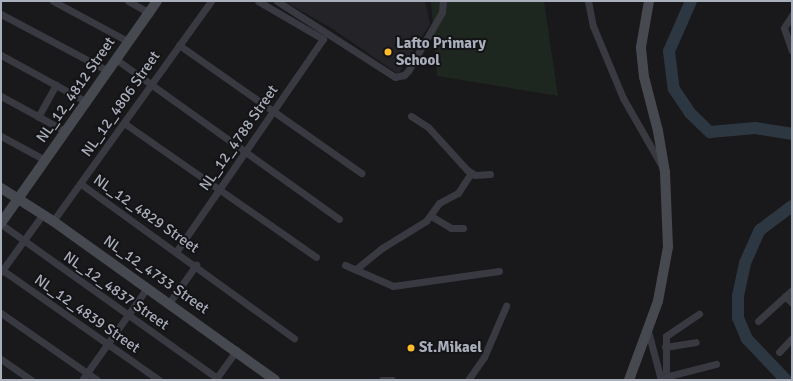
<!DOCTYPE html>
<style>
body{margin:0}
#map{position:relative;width:793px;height:381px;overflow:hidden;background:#19181b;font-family:Signika,sans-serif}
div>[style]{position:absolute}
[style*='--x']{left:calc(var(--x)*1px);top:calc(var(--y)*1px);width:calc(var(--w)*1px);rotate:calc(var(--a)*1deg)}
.built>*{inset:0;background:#242428}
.green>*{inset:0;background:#1e271f}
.river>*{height:12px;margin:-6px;padding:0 6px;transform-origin:6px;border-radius:6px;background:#2d3741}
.street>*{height:7px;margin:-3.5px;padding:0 3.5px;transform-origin:3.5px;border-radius:3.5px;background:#393a41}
.secondary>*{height:10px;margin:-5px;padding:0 5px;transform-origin:5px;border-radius:5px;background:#474951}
.dots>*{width:11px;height:11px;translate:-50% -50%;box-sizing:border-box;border:2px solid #141316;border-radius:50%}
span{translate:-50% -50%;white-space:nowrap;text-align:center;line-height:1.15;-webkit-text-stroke:4px #141316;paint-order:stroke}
.poi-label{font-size:15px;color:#aaafbc;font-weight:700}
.left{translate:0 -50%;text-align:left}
.street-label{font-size:15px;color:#aaafbc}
.frame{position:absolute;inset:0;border:2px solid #aaafbc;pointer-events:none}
</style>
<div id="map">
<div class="built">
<i style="clip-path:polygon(284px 1px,425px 1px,430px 24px,398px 74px,333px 29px)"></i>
</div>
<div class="green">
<i style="clip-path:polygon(431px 1px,544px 1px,558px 96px,437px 76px)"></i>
</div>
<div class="river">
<i style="--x:691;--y:1;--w:55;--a:113.7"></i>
<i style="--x:669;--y:51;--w:38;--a:83"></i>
<i style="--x:674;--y:89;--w:29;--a:56"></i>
<i style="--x:690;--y:113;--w:28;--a:44"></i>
<i style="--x:710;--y:132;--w:45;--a:-5.1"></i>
<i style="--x:755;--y:128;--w:37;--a:9"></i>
<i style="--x:786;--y:380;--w:57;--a:-133.6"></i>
<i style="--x:747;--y:339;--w:23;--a:-113"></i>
<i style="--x:738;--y:318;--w:22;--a:-90"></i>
<i style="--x:738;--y:296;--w:34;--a:-78"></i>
<i style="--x:745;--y:263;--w:36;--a:-66"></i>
<i style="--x:760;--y:230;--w:40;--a:-37"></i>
</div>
<div class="street">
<i style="--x:53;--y:1;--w:86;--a:28.3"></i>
<i style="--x:128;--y:1;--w:25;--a:29"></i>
<i style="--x:277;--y:1;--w:140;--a:32.8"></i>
<i style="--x:395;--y:77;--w:9;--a:-13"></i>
<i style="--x:404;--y:75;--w:6;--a:-45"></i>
<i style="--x:408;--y:71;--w:68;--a:-60"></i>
<i style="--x:442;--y:12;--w:11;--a:-85"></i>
<i style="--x:588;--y:1;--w:25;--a:79"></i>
<i style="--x:593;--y:26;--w:78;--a:67.4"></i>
<i style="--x:623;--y:98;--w:78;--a:60.2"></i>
<i style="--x:1;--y:14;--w:121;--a:28"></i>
<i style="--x:792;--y:15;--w:15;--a:122"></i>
<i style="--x:784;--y:28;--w:24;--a:71"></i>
<i style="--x:179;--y:45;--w:223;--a:35.1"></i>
<i style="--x:1;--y:55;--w:98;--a:28.7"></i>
<i style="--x:117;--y:60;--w:273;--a:35.6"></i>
<i style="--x:1;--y:96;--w:73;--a:28.7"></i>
<i style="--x:411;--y:116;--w:20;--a:33"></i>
<i style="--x:428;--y:127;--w:58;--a:47.8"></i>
<i style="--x:467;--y:170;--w:9;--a:32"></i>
<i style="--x:475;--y:175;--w:15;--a:-4"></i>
<i style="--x:38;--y:117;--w:37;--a:-61"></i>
<i style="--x:124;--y:123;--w:234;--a:34.9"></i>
<i style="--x:1;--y:136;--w:50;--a:28.6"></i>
<i style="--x:81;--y:184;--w:263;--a:35.9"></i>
<i style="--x:431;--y:216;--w:23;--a:31"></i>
<i style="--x:451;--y:228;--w:12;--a:0"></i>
<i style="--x:53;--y:221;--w:271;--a:-54.3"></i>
<i style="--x:1;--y:224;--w:265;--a:35.5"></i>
<i style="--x:176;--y:252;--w:259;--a:-55.4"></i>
<i style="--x:323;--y:39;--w:75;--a:-149.7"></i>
<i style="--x:345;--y:265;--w:52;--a:23.6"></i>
<i style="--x:393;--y:286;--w:107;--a:-8.1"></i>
<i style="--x:1;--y:269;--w:193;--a:35.1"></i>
<i style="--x:356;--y:269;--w:33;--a:-39"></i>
<i style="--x:382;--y:248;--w:52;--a:-31.5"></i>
<i style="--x:426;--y:221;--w:22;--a:-54"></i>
<i style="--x:439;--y:203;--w:21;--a:-28"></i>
<i style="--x:458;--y:193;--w:24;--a:-57"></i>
<i style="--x:1;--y:272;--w:72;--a:-54.1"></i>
<i style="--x:785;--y:296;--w:10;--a:45"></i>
<i style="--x:169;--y:303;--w:47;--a:-54.6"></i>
<i style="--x:1;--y:313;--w:117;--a:34.9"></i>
<i style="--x:758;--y:321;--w:46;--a:-42.4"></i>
<i style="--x:648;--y:331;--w:51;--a:75.1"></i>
<i style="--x:665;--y:347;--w:31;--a:-9"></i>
<i style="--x:779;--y:352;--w:19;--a:-47"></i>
<i style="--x:1;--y:359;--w:37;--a:35"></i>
<i style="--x:666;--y:377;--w:41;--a:-90"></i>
<i style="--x:666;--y:336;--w:40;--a:-34"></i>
<i style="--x:661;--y:378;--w:57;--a:-14.3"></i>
<i style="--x:82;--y:380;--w:113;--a:-54.8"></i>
<i style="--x:215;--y:380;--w:37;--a:-54"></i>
<i style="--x:382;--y:380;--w:10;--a:0"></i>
<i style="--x:468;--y:380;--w:28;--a:-55"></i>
<i style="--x:484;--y:357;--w:56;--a:-66.7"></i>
</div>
<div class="secondary">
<i style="--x:1;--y:188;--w:62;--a:32.4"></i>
<i style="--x:53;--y:221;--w:273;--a:35.6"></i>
<i style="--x:1;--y:223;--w:271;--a:-54.9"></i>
<i style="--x:629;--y:380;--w:84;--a:-69.8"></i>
<i style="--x:658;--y:301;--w:55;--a:-79.5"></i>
<i style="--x:668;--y:247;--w:75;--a:-92.3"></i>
<i style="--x:665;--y:172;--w:42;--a:-99.7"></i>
<i style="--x:658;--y:131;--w:56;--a:-104.5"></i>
<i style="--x:644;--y:77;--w:30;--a:-96"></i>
<i style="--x:641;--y:47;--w:47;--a:-80.1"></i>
</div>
<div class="dots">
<i style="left:388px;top:52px;background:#ffbd2d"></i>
<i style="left:411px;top:348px;background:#ffbd2d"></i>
</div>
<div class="poi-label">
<span class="left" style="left:396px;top:52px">Lafto Primary<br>School</span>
<span class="left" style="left:419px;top:348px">St.Mikael</span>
</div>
<div class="street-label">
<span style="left:76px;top:90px;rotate:-55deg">NL_12_4812 Street</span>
<span style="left:121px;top:104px;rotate:-55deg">NL_12_4806 Street</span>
<span style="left:239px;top:138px;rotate:-55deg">NL_12_4788 Street</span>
<span style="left:146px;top:214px;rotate:35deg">NL_12_4829 Street</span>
<span style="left:156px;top:275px;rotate:35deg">NL_12_4733 Street</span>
<span style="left:116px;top:291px;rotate:35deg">NL_12_4837 Street</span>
<span style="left:87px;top:314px;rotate:35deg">NL_12_4839 Street</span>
</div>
<div class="frame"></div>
</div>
